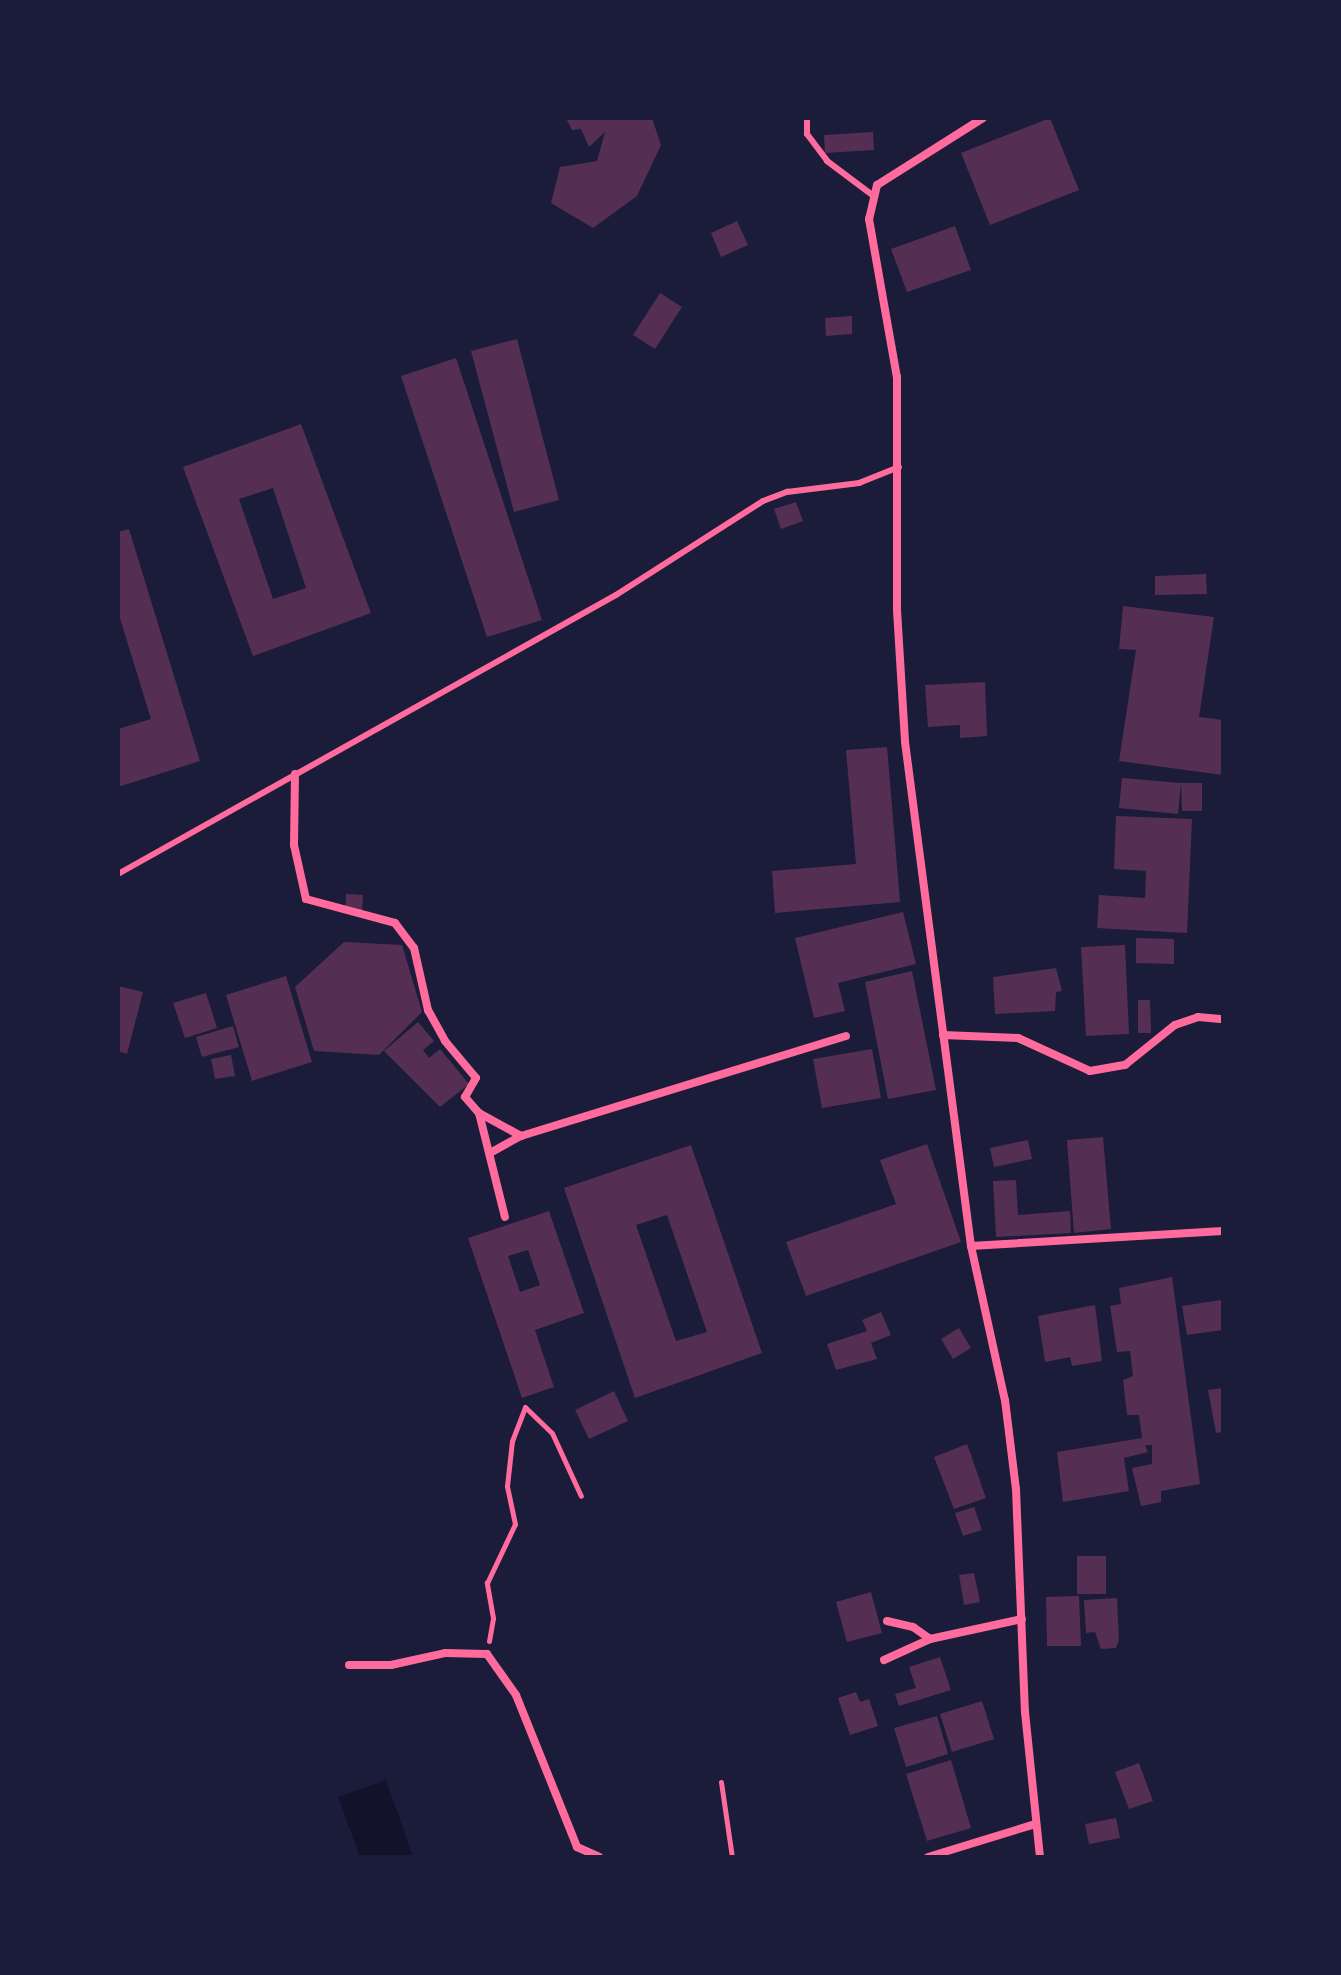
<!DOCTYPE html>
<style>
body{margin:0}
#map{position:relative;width:1341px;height:1975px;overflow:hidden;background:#1b1b3a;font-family:Mulish,sans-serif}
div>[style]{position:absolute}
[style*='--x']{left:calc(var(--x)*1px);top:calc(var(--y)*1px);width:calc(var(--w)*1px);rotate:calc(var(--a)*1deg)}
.water>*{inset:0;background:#12122b}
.building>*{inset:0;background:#542f53}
.path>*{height:5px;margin:-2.5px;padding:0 2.5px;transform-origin:2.5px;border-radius:2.5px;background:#ff6b9d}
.service>*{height:6px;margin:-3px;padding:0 3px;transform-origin:3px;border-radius:3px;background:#ff6b9d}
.minor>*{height:8px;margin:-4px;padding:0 4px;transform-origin:4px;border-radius:4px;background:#ff6b9d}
span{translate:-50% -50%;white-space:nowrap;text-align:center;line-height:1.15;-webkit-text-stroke:8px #1b1b3a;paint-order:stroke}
.frame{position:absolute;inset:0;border:120px solid #1b1b3a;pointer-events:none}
</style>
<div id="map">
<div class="water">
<i style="clip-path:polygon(386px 1780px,413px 1857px,360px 1857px,338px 1797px)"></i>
</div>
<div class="building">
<i style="clip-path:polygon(566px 118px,652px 118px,661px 145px,637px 196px,593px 228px,551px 203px,560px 167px,597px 161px,605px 132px,589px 147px,581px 129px,572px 130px)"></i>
<i style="clip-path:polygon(1050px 118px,1079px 190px,990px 225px,961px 153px)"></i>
<i style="clip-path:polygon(873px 132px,874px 150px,825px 153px,824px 135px)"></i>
<i style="clip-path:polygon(737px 221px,748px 245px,721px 257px,711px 233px)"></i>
<i style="clip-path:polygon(955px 226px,971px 270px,907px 292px,891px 249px)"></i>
<i style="clip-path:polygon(660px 293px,682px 307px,655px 349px,633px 335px)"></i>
<i style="clip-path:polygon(852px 316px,852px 334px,826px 336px,825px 318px)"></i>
<i style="clip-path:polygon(517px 339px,559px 500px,514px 512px,471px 351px)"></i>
<i style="clip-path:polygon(456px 358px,542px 620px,487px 637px,401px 376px)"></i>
<i style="clip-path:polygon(evenodd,301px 424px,371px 613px,253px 656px,183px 467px,301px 424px,273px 488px,306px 588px,273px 599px,239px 499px,273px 488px)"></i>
<i style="clip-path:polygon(796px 502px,803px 521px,781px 529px,774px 509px)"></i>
<i style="clip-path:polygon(129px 529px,200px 761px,118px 787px,118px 729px,151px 719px,118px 612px,118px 532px)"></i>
<i style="clip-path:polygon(1206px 574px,1207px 594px,1155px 595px,1155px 576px)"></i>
<i style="clip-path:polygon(1123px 606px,1214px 617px,1199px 717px,1223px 720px,1223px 775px,1119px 761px,1136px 650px,1119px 649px)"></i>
<i style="clip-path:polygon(985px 682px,987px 736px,960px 738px,960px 725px,928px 727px,925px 685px)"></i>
<i style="clip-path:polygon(887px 747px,900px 902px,775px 913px,772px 871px,856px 864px,846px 750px)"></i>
<i style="clip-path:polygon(1122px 778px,1181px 783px,1178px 814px,1119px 808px)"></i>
<i style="clip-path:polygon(1181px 783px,1202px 783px,1202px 811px,1182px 811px)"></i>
<i style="clip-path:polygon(1116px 816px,1192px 819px,1187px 933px,1097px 928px,1099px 895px,1145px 898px,1146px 871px,1114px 869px)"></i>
<i style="clip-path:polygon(346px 894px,363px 895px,362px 912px,345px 912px)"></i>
<i style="clip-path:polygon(903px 912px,916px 964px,838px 983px,845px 1011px,814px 1018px,795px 938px)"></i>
<i style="clip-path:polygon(1136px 938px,1174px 939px,1174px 964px,1136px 963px)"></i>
<i style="clip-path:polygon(344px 942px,402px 945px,422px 1012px,379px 1055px,314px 1051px,295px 987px)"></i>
<i style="clip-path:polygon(1125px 945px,1129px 1034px,1086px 1036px,1081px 947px)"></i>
<i style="clip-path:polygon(1056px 968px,1062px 991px,1056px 992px,1055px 1011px,995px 1014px,993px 977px)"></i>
<i style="clip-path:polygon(912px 971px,936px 1090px,888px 1099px,865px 982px)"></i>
<i style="clip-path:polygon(286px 976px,312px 1062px,252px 1081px,226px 995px)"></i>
<i style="clip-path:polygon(118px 986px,143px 992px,127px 1054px,118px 1051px)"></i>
<i style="clip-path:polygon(206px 993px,217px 1028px,185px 1038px,173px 1003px)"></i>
<i style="clip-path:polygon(1138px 1000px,1150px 1000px,1151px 1033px,1138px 1033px)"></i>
<i style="clip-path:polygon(418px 1022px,434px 1041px,423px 1050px,429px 1058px,440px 1049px,469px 1084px,440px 1107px,384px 1051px)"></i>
<i style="clip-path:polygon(233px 1026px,239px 1047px,202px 1057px,196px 1037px)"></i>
<i style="clip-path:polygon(872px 1049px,881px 1098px,822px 1108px,813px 1059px)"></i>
<i style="clip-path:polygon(231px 1055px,235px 1076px,215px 1079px,211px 1059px)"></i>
<i style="clip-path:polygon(1103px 1137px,1111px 1229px,1074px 1233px,1067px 1140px)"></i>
<i style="clip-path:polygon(1028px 1140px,1032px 1159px,994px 1167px,990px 1148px)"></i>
<i style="clip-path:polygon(927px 1144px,961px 1242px,806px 1296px,786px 1242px,896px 1204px,880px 1160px)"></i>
<i style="clip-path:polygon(evenodd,691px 1145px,762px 1353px,635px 1398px,564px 1188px,691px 1145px,667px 1215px,707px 1332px,676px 1341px,636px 1225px,667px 1215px)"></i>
<i style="clip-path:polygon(1016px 1180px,1018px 1215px,1070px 1211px,1071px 1233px,996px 1237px,993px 1181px)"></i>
<i style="clip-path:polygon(evenodd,549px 1211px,584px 1313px,535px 1330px,554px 1387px,522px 1398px,468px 1238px,549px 1211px,528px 1250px,540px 1285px,520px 1292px,508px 1256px,528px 1250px)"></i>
<i style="clip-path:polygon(1172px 1277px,1200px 1484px,1161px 1491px,1161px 1502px,1141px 1506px,1132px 1468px,1152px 1464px,1152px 1445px,1145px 1445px,1148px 1452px,1124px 1458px,1129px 1491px,1063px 1502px,1057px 1452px,1142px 1438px,1139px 1415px,1127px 1415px,1123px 1380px,1133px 1376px,1130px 1351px,1117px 1352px,1110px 1306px,1121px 1304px,1119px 1288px)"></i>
<i style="clip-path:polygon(1221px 1300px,1223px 1330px,1187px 1335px,1182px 1306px)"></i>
<i style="clip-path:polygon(1095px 1305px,1102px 1361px,1072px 1366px,1070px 1357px,1045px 1362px,1038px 1316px)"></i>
<i style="clip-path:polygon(881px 1312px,891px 1335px,871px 1343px,877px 1359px,836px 1370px,827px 1344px,867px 1331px,862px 1320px)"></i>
<i style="clip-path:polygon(959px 1328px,971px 1348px,953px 1359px,941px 1339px)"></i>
<i style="clip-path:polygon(1223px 1388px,1223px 1432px,1216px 1433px,1208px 1390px)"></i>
<i style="clip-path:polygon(614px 1391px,628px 1421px,589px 1439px,575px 1410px)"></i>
<i style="clip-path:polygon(967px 1444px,986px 1498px,954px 1509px,934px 1457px)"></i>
<i style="clip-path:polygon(974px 1507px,982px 1530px,963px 1536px,955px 1513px)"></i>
<i style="clip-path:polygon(1077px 1556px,1106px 1556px,1106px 1594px,1077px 1594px)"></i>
<i style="clip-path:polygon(974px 1573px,980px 1602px,964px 1605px,959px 1575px)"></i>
<i style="clip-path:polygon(871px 1592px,882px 1633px,847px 1642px,836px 1602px)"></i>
<i style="clip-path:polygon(1079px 1596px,1081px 1646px,1047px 1646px,1046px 1597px)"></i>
<i style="clip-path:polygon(1117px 1598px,1119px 1640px,1116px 1648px,1101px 1649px,1095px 1632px,1086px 1633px,1084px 1600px)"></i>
<i style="clip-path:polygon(940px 1657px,951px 1690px,899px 1706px,895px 1694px,916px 1688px,909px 1667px)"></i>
<i style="clip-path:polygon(856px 1692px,860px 1702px,869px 1699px,878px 1726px,850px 1735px,838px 1698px)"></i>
<i style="clip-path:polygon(982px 1701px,994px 1739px,952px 1752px,940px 1714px)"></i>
<i style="clip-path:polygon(937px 1716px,948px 1754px,906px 1767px,894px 1728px)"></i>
<i style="clip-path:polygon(951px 1760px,971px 1828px,927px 1841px,906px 1774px)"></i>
<i style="clip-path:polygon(1139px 1763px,1153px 1801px,1129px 1809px,1115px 1772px)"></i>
<i style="clip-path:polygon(1116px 1818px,1120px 1838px,1089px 1844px,1085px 1824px)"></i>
</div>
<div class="path">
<i style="--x:489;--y:1641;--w:23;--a:-80"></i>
<i style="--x:493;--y:1618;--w:36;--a:-100"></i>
<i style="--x:487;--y:1583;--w:65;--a:-64.6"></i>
<i style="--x:515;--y:1524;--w:39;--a:-102"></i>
<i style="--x:507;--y:1486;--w:45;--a:-83.7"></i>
<i style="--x:512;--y:1441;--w:36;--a:-69"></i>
<i style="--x:525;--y:1407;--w:37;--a:44"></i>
<i style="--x:552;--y:1433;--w:69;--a:65.3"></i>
<i style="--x:721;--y:1782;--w:76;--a:81.7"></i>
</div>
<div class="service">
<i style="--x:807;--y:118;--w:16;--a:90"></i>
<i style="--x:807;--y:134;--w:34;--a:53"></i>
<i style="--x:827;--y:161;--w:55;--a:36.9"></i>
<i style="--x:118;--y:874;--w:571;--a:-29.26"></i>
<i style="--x:616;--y:595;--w:174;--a:-32.6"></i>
<i style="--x:763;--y:501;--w:26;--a:-21"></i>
<i style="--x:787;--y:492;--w:73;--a:-7.1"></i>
<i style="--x:859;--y:483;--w:43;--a:-21.8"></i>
</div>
<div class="minor">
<i style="--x:983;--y:118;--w:125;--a:147.7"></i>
<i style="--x:877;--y:185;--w:35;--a:103"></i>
<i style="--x:869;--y:219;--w:160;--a:80"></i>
<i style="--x:897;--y:377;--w:233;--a:90"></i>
<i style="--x:897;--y:610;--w:132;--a:86.5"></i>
<i style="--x:905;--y:742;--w:508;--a:82.54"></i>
<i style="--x:971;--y:1246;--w:158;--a:77.6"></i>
<i style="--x:1005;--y:1400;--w:90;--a:83"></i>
<i style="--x:1016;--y:1489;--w:223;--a:87.7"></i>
<i style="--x:1025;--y:1712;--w:146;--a:84.1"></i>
<i style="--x:295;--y:774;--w:71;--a:90.8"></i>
<i style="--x:294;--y:845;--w:55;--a:77.5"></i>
<i style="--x:306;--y:899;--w:92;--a:15.1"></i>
<i style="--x:395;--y:923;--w:31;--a:53"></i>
<i style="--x:414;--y:948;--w:64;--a:77.3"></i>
<i style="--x:428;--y:1010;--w:35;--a:61"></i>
<i style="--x:445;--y:1041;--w:48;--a:50"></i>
<i style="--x:476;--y:1078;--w:22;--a:120"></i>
<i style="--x:465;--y:1097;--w:21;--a:49"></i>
<i style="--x:479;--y:1113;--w:107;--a:76"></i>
<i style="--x:943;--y:1035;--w:75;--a:2.3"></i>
<i style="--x:1018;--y:1038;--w:79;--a:24.6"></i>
<i style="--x:1090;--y:1071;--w:36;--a:-10"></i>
<i style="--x:1125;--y:1065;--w:64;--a:-38.7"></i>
<i style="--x:1175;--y:1025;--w:24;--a:-19"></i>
<i style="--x:1198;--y:1017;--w:25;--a:5"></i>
<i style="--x:479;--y:1113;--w:48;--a:28.7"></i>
<i style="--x:521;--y:1136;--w:340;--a:-17.1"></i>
<i style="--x:490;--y:1153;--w:35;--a:-29"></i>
<i style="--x:971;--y:1246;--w:252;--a:-3.4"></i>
<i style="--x:887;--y:1621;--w:27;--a:13"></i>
<i style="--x:913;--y:1627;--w:21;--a:35"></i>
<i style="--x:884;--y:1660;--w:51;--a:-24.5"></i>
<i style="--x:930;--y:1639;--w:94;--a:-12.3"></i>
<i style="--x:349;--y:1665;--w:42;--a:0"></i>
<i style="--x:391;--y:1665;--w:55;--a:-12.5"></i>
<i style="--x:445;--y:1653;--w:42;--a:1.4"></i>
<i style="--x:487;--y:1654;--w:50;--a:54.7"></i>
<i style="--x:516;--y:1695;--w:164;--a:68.1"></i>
<i style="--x:577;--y:1847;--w:24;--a:24"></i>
<i style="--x:928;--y:1857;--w:112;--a:-17.1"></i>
</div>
<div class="frame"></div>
</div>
